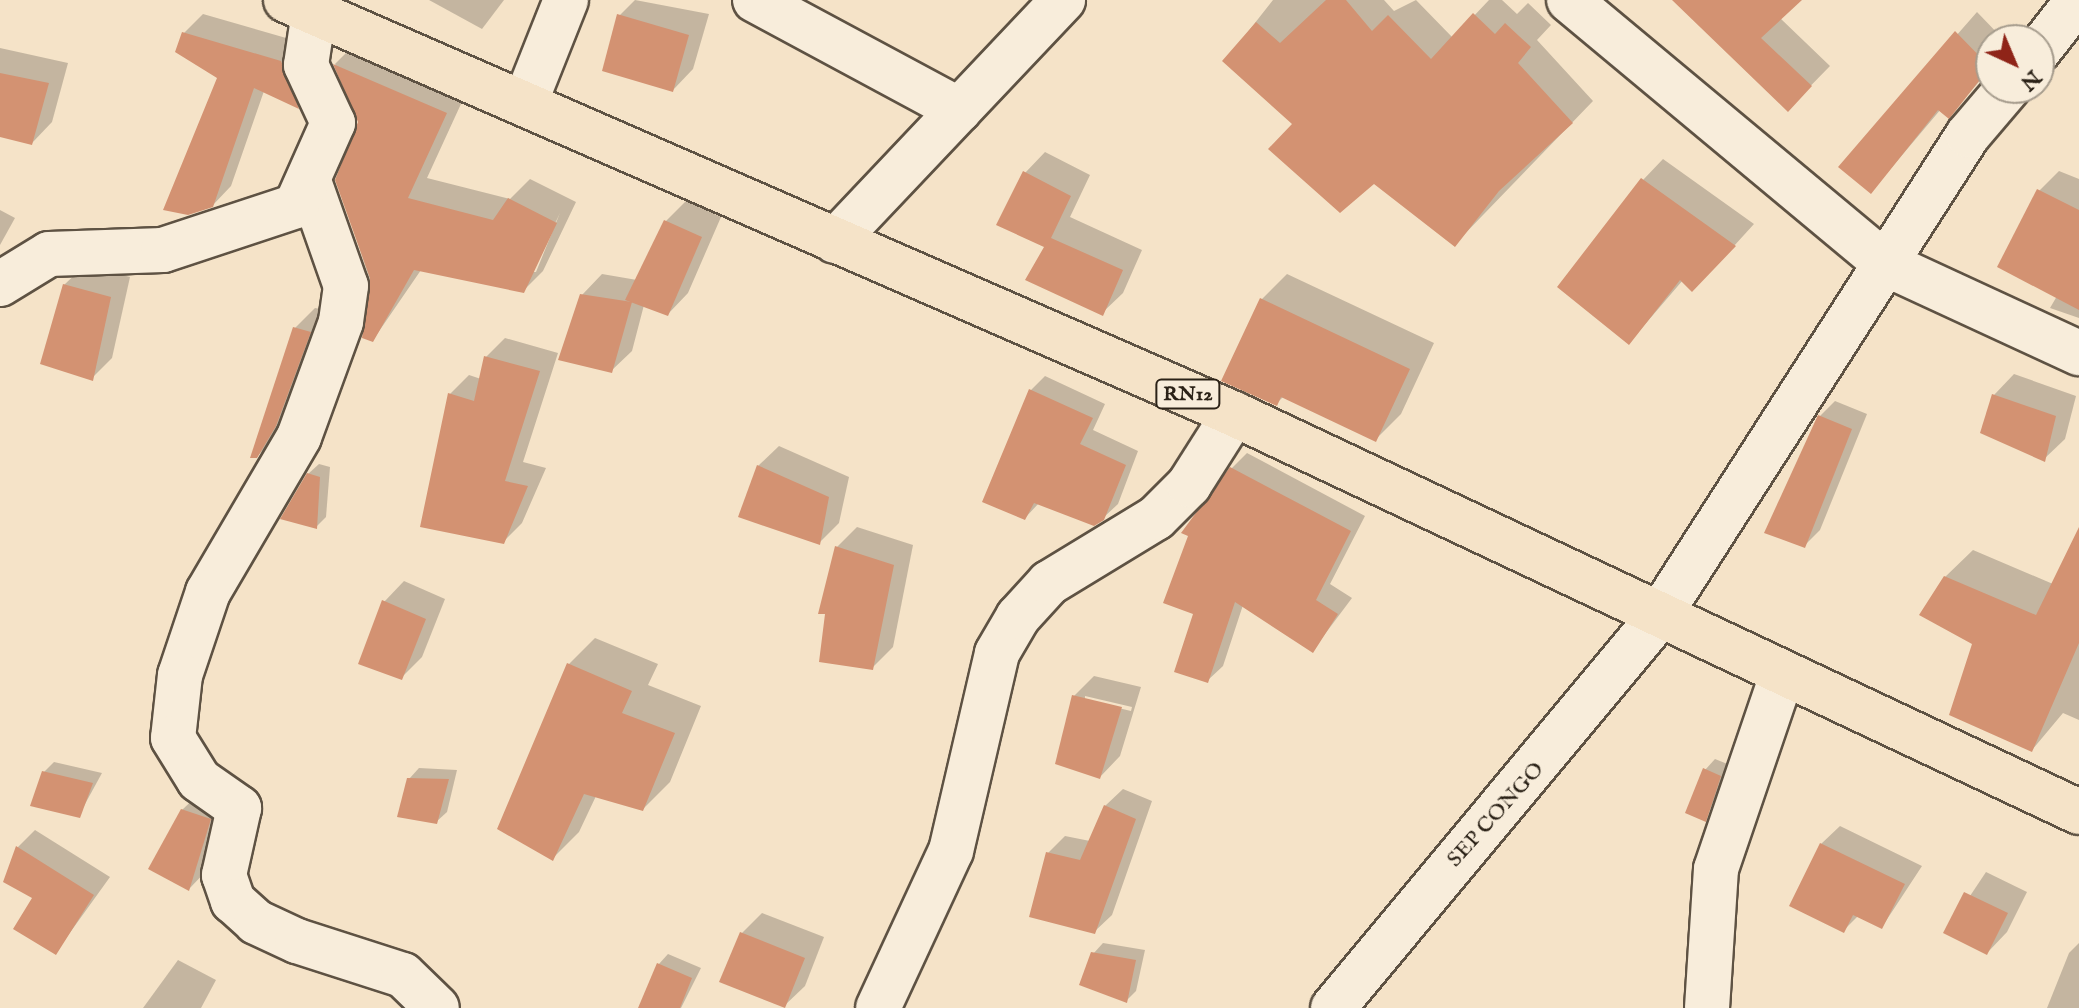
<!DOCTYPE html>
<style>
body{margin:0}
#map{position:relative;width:2079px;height:1008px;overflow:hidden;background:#f5e3c8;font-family:"IM FELL English",serif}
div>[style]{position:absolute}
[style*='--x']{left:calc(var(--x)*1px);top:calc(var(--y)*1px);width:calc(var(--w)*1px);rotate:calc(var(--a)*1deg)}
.shadow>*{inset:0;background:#0003}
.building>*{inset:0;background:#d39272}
.roads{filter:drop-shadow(2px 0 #5e5243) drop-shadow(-2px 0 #5e5243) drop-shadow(0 2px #5e5243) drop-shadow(0 -2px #5e5243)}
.minor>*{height:44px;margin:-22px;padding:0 22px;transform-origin:22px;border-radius:22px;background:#f8eddb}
.major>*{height:44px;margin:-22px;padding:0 22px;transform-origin:22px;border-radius:22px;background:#f5e3c8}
span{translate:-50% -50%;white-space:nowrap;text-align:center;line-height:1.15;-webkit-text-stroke:8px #f8eddb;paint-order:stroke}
.shield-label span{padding:2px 6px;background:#f8eddb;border:2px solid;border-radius:6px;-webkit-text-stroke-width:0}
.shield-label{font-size:20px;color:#2b2217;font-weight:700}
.street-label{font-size:22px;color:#2b2217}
.north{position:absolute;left:1975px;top:24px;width:80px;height:80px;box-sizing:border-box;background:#f8eddb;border:2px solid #a69c8d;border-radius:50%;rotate:136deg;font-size:22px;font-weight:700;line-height:32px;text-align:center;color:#2b2217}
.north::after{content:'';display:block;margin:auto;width:28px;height:36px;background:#8f2418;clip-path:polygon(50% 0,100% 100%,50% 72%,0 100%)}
</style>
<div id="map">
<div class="shadow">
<i style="clip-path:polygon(429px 0,504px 0,482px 29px)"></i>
<i style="clip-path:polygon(635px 0,709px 14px,693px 69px,673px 90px,619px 16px)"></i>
<i style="clip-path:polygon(1273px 0,1384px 0,1394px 11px,1416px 0,1453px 38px,1489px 0,1502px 0,1517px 14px,1528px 3px,1551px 25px,1537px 40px,1593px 101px,1455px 244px,1225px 61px)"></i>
<i style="clip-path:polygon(1677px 0,1800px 0,1780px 18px,1830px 66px,1788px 109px)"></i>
<i style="clip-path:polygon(1977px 12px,2004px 40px,1991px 40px,1991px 68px,1949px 116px,1941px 109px,1871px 192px,1841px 167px)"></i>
<i style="clip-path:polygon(203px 14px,300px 42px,317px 88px,298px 106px,264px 91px,231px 186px,212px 206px,220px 77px,184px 33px)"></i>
<i style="clip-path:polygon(evenodd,355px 44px,466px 93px,427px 178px,510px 199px,530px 179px,576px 202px,543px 271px,523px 291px,421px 270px,373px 340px,373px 289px,337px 180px,360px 122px,335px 64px,355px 44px,560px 213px,536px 272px,532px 272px,560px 213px)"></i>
<i style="clip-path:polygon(0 48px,68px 63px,52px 122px,32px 143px,0 135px)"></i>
<i style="clip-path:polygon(1045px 152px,1090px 175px,1070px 217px,1142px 250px,1123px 293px,1102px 313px,1047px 246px,1025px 173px)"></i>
<i style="clip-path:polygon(1663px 159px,1754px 224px,1713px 269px,1683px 280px,1629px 343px,1643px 180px)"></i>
<i style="clip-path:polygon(2059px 171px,2079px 179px,2079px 318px,2050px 308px,2057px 296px,2039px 191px)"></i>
<i style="clip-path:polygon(686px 201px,721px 217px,688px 293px,668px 314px,644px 305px,632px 351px,611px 371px,582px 295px,602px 274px,637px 280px,666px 221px)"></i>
<i style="clip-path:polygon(0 210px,15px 218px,0 245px)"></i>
<i style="clip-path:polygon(85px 265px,130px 277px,112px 358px,92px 378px,64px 285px)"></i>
<i style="clip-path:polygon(1287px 274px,1434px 343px,1401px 414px,1376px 439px,1284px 396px,1276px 404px,1262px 299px)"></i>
<i style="clip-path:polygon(315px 308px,330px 311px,278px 436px,257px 456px,295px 328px)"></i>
<i style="clip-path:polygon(505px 338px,558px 353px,523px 462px,546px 468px,522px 523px,503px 542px,450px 394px,469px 375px,481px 379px,486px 357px)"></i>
<i style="clip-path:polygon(2014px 374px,2076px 396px,2065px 439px,2044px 459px,1994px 395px)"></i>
<i style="clip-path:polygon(1045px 376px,1105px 404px,1093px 430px,1138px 451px,1118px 504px,1103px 518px,1039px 503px,1025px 518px,1031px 390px)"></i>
<i style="clip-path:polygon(1835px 401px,1867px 414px,1820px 530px,1804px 546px,1819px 417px)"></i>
<i style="clip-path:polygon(779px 446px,849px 477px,839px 523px,819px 543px,758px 466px)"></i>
<i style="clip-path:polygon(1247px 453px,1365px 516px,1330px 584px,1352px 598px,1313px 650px,1243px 605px,1223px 666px,1207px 681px,1195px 613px,1231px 469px)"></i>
<i style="clip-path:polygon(319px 464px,330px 467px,326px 517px,316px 527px,308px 474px)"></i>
<i style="clip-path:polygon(857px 527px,913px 545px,893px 647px,872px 668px,837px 547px)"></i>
<i style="clip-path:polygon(2079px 532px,2079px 720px,2063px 713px,2032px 750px,1945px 577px,1973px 550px,2053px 584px)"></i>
<i style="clip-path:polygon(404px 581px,445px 599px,422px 657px,401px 678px,384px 602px)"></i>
<i style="clip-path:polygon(595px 638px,658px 664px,648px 685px,701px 706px,670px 782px,643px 809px,596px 796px,579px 832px,552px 859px,568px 665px)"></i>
<i style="clip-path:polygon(evenodd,1094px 676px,1141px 687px,1120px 756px,1100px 777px,1074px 696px,1094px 676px,1085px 696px,1132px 707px,1131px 711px,1085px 700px,1085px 696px)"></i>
<i style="clip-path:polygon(1715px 759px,1730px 765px,1705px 820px,1705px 770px)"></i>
<i style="clip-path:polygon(54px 762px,102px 773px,79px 815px,44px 772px)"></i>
<i style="clip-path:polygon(419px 768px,457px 770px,447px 812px,436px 822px,409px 779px)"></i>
<i style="clip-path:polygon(1123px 789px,1152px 801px,1112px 915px,1094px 932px,1048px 853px,1065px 836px,1090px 841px,1105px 806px)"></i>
<i style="clip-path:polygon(203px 790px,230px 798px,209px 868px,189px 889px,182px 810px)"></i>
<i style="clip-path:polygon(1840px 826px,1922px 866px,1882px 927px,1859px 915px,1843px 931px,1821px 844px)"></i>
<i style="clip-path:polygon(35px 830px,110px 877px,56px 952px,35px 897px,5px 881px,18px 847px)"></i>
<i style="clip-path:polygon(1986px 872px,2027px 892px,2007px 932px,1987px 953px,1946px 932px)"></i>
<i style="clip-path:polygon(762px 913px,824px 937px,805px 986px,784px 1006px,742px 933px)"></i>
<i style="clip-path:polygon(1103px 943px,1145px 950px,1136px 991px,1126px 1001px,1093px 954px)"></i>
<i style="clip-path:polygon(2079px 943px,2079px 1008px,2047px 1008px,2069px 953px)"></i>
<i style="clip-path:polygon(668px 954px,701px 968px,681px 1008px,665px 1008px,658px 965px)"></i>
<i style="clip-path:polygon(178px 960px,216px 980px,201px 1008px,143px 1008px)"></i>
</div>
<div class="building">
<i style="clip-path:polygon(1326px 0,1346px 0,1372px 31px,1388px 15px,1431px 59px,1473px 13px,1495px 34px,1505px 23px,1531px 47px,1518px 63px,1573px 123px,1499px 191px,1455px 247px,1374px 184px,1340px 213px,1268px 149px,1292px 124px,1222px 61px,1256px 22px,1280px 43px)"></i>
<i style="clip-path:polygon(1672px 0,1802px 0,1761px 38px,1812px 86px,1788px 112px)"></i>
<i style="clip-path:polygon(617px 14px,689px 35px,673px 92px,602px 71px)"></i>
<i style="clip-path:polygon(1955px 31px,1990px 67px,1949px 119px,1938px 110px,1871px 194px,1838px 167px)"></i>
<i style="clip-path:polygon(182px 32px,281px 61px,299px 109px,254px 88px,213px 207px,188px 215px,163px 210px,217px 78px,175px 52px)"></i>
<i style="clip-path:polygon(333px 64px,447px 113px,408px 198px,493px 220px,508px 198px,557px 223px,524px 293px,414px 270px,373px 342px,362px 338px,370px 278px,335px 180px,358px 122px)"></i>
<i style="clip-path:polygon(0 73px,49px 83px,32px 145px,0 137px)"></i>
<i style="clip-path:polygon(1023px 171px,1071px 196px,1051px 238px,1123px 270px,1103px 316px,1025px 280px,1044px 247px,996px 225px)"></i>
<i style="clip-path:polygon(1641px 178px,1736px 246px,1692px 292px,1680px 280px,1629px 345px,1557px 287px)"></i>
<i style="clip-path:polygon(2037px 189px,2079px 210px,2079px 310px,1997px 267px)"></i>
<i style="clip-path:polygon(664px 220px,702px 237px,668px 316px,625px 300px)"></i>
<i style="clip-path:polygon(63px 284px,111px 297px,93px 381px,40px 364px)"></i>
<i style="clip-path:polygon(580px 294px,632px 302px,612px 373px,558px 360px)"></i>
<i style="clip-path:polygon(1260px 298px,1410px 369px,1376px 442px,1281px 397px,1277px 406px,1221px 381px)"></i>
<i style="clip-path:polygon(293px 327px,311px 332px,276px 426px,257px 458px,250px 458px)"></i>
<i style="clip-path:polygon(484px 356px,540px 371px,505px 481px,528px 486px,504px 544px,420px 527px,448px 393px,474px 401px)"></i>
<i style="clip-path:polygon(1029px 389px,1093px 418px,1080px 444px,1126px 465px,1104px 520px,1094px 526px,1034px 503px,1025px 520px,982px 502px)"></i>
<i style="clip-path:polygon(1992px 394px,2056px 416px,2045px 462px,1980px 433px)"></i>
<i style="clip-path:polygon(1818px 415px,1852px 429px,1805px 548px,1764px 533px)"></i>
<i style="clip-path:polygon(757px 465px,829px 497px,820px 545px,738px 517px)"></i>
<i style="clip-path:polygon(1230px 467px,1351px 531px,1316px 600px,1338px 614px,1313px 653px,1235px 602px,1208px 683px,1174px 672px,1193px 614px,1163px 603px,1188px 536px,1181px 533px)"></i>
<i style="clip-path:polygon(307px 473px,320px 477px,317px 529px,280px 519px)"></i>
<i style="clip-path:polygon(2079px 527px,2079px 643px,2032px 752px,1949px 715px,1972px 644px,1919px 615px,1944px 576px,2036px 615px)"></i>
<i style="clip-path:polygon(835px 546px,894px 565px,873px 670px,819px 662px,825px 614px,818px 614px)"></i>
<i style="clip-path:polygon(382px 600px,426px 619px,402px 680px,358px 664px)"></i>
<i style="clip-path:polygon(567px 663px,632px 691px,622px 713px,675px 733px,643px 811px,584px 794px,553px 861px,497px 829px)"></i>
<i style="clip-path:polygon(1072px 695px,1122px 707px,1100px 779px,1055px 764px)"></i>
<i style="clip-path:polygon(1703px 768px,1721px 776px,1706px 822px,1685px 813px)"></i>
<i style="clip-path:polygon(42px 771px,93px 783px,80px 818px,30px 806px)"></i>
<i style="clip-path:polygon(407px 778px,449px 779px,437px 824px,397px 817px)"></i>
<i style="clip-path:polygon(1104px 805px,1136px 819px,1095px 934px,1029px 917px,1046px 852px,1080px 860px)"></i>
<i style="clip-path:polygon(181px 809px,211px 819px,189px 891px,148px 869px)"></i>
<i style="clip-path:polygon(1820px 843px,1905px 884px,1882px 929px,1853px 915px,1844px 933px,1789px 906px)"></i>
<i style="clip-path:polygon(16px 846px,94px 895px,56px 955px,13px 929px,32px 898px,3px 882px)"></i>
<i style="clip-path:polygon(1964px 892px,2008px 913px,1987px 955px,1943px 933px)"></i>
<i style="clip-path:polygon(740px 932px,805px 958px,785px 1008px,719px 982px)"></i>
<i style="clip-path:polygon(1091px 952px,1136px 960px,1127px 1003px,1079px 985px)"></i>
<i style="clip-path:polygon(657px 963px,692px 978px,680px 1008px,638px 1008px)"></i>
</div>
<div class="roads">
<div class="minor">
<i style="--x:755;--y:0;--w:232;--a:28.3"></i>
<i style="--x:1569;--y:0;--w:413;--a:39.8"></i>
<i style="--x:1886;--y:264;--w:213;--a:24.8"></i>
<i style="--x:2039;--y:50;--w:63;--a:-52"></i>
<i style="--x:525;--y:103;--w:111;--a:-68.3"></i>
<i style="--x:310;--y:184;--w:108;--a:70.6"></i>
<i style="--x:346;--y:286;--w:36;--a:98"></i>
<i style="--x:341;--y:322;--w:122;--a:110.1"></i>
<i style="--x:299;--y:437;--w:180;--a:120.4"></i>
<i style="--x:208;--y:592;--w:88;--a:108.6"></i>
<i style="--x:180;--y:675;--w:63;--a:96.3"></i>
<i style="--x:173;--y:738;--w:49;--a:58.2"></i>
<i style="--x:199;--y:780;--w:49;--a:35"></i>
<i style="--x:239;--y:808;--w:69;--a:102.6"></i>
<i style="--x:224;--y:875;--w:28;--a:71"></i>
<i style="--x:233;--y:901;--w:31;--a:42"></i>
<i style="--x:256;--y:922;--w:45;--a:24.9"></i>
<i style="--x:297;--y:941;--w:111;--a:17.8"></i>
<i style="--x:403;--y:975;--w:47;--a:44.1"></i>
<i style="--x:835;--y:241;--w:332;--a:-46.6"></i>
<i style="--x:0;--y:284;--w:57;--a:-31.5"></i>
<i style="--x:49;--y:254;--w:114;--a:-2"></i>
<i style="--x:163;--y:250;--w:140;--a:-18.3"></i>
<i style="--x:296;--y:206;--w:91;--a:-66"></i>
<i style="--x:333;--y:123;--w:64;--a:-115"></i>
<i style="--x:306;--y:65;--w:54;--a:-81.4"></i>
<i style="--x:878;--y:1008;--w:173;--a:-65.1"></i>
<i style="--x:951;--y:851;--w:203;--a:-76.9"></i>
<i style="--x:997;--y:653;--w:42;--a:-59.7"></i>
<i style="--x:1018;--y:617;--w:46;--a:-47.6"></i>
<i style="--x:1049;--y:583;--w:125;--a:-31.3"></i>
<i style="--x:1156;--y:518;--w:47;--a:-45"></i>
<i style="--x:1189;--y:485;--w:84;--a:-57.6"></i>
<i style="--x:1333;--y:1008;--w:506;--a:-50.21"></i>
<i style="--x:1657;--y:619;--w:575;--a:-57.28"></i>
<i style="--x:1968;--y:135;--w:62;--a:-49.6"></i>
<i style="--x:1707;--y:1008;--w:139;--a:-86.3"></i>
<i style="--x:1716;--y:869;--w:202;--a:-71.2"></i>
</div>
<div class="major">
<i style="--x:286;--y:0;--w:1034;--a:23.59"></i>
<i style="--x:1234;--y:414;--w:934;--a:25.22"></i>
</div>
</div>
<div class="shield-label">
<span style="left:1188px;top:394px">RN12</span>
</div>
<div class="street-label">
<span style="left:1496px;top:815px;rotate:-48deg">SEP CONGO</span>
</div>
<div class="north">N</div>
</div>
